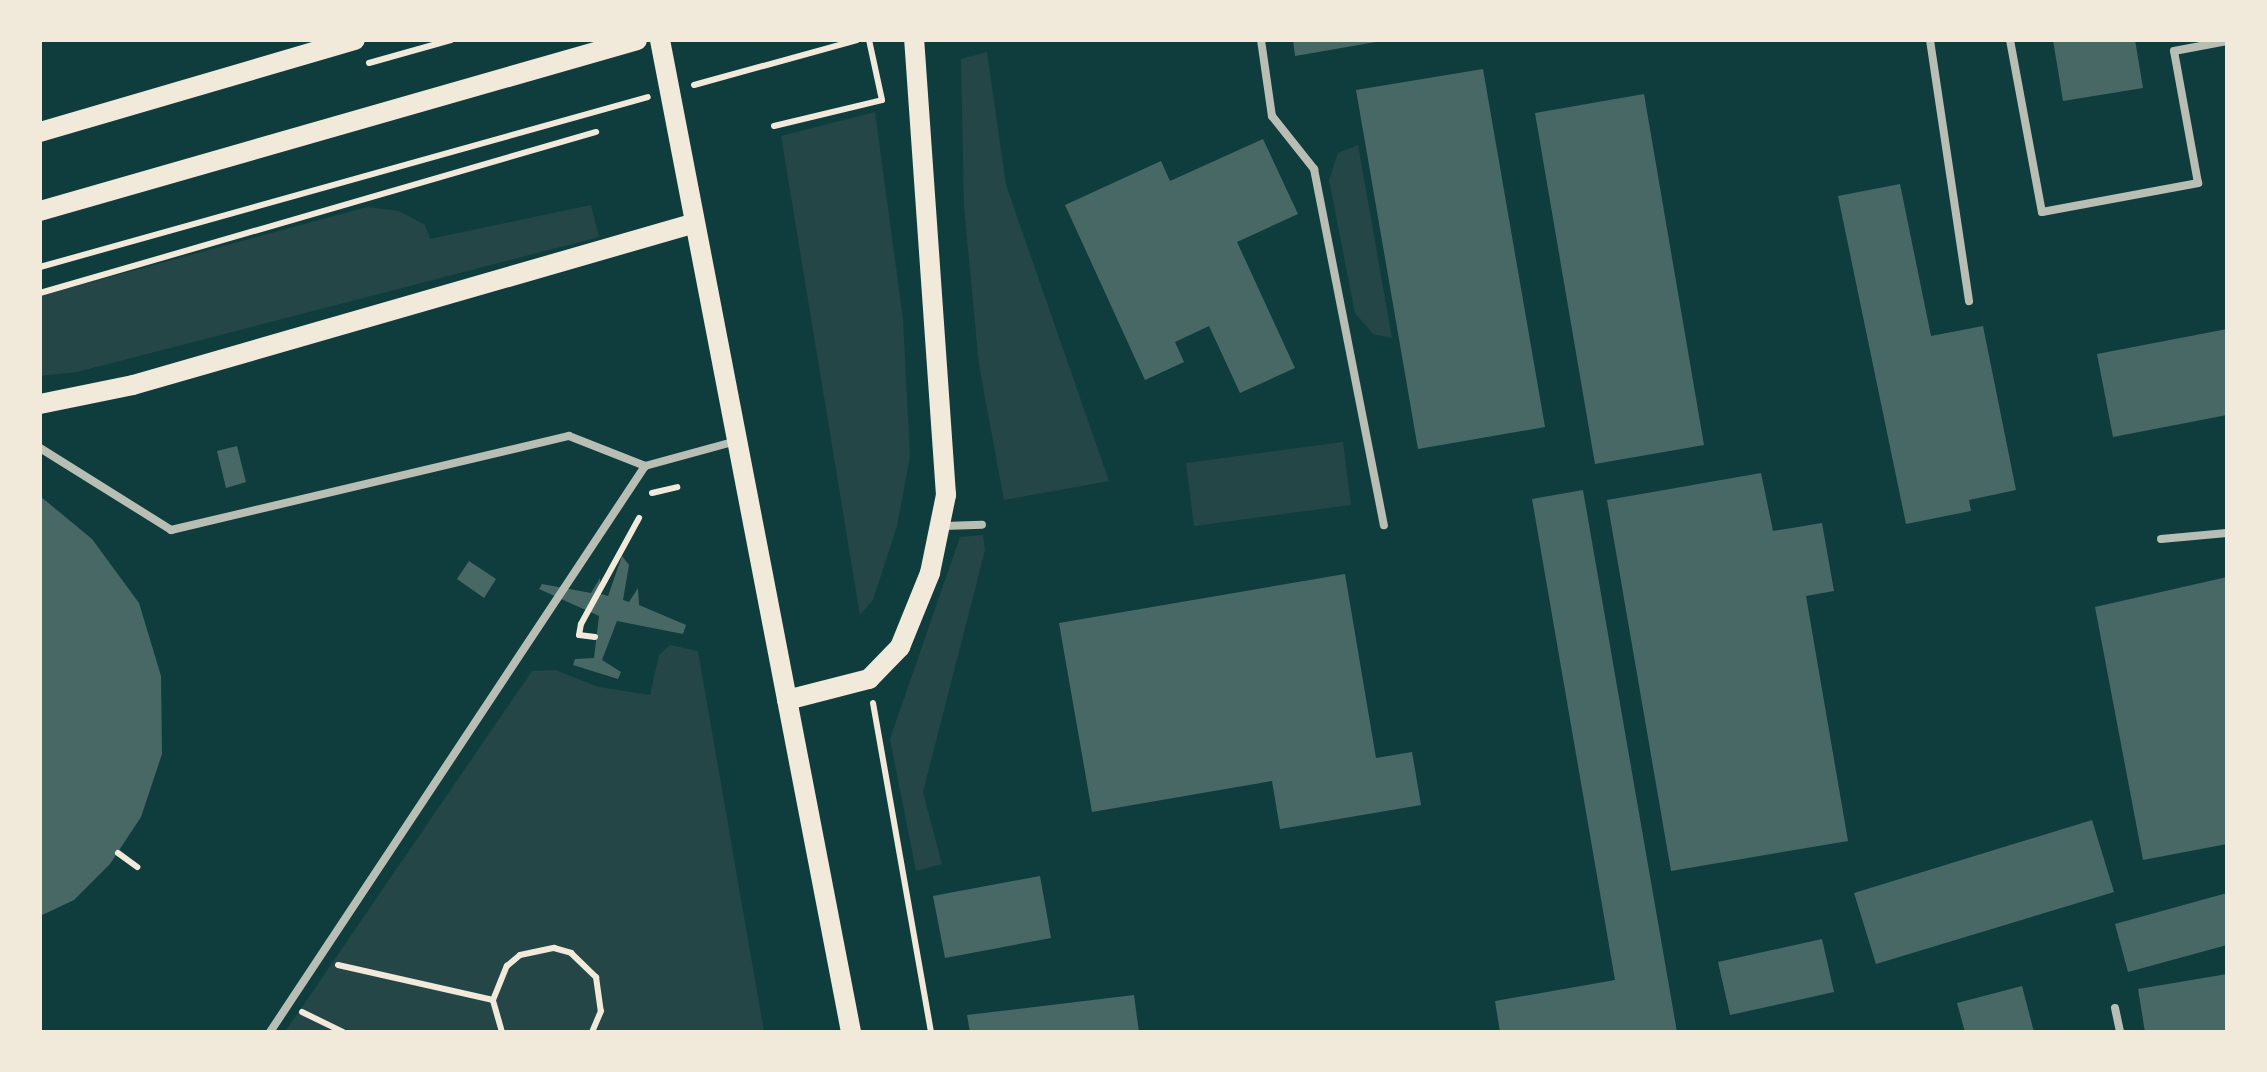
<!DOCTYPE html>
<style>
body{margin:0}
#map{position:relative;width:2267px;height:1072px;overflow:hidden;background:#0f3d3e;font-family:"DejaVu Sans",sans-serif}
div>[style]{position:absolute}
[style*='--x']{left:calc(var(--x)*1px);top:calc(var(--y)*1px);width:calc(var(--w)*1px);rotate:calc(var(--a)*1deg)}
.green>*{inset:0;background:#244646}
.building>*{inset:0;background:#486865}
.path>*{height:6px;margin:-3px;padding:0 3px;transform-origin:3px;border-radius:3px;background:#f1e9da}
.service>*{height:8px;margin:-4px;padding:0 4px;transform-origin:4px;border-radius:4px;background:#b8beb3}
.secondary>*{height:20px;margin:-10px;padding:0 10px;transform-origin:10px;border-radius:10px;background:#f1e9da}
span{translate:-50% -50%;white-space:nowrap;text-align:center;line-height:1.15;-webkit-text-stroke:8px #f1e9da;paint-order:stroke}
.frame{position:absolute;inset:0;border:42px solid #f1e9da;pointer-events:none}
</style>
<div id="map">
<div class="green">
<i style="clip-path:polygon(987px 52px,1006px 185px,1109px 481px,1004px 500px,979px 365px,964px 207px,961px 59px)"></i>
<i style="clip-path:polygon(875px 112px,903px 319px,910px 457px,897px 526px,873px 600px,860px 615px,781px 136px)"></i>
<i style="clip-path:polygon(1358px 145px,1392px 338px,1373px 334px,1355px 313px,1329px 180px,1338px 153px)"></i>
<i style="clip-path:polygon(591px 205px,599px 237px,77px 372px,40px 376px,40px 296px,367px 207px,399px 211px,425px 225px,430px 239px)"></i>
<i style="clip-path:polygon(1343px 442px,1351px 505px,1194px 526px,1186px 463px)"></i>
<i style="clip-path:polygon(983px 535px,985px 550px,923px 792px,942px 864px,916px 871px,890px 739px,960px 537px)"></i>
<i style="clip-path:polygon(670px 645px,698px 651px,764px 1032px,285px 1032px,532px 671px,555px 670px,599px 687px,650px 695px,659px 655px)"></i>
</div>
<div class="building">
<i style="clip-path:polygon(1293px 40px,1376px 40px,1376px 42px,1295px 56px)"></i>
<i style="clip-path:polygon(2053px 40px,2135px 40px,2143px 88px,2063px 101px)"></i>
<i style="clip-path:polygon(1483px 69px,1545px 427px,1418px 449px,1356px 90px)"></i>
<i style="clip-path:polygon(1644px 94px,1704px 445px,1595px 464px,1535px 113px)"></i>
<i style="clip-path:polygon(1263px 139px,1298px 214px,1237px 242px,1295px 368px,1240px 393px,1209px 326px,1175px 342px,1184px 362px,1145px 380px,1065px 205px,1161px 161px,1170px 181px)"></i>
<i style="clip-path:polygon(1900px 184px,1931px 336px,1983px 326px,2016px 490px,1969px 500px,1971px 511px,1906px 524px,1838px 196px)"></i>
<i style="clip-path:polygon(2227px 329px,2227px 415px,2113px 437px,2097px 354px)"></i>
<i style="clip-path:polygon(237px 446px,246px 482px,226px 488px,217px 451px)"></i>
<i style="clip-path:polygon(1761px 473px,1773px 531px,1822px 523px,1834px 591px,1806px 596px,1848px 841px,1671px 871px,1607px 500px)"></i>
<i style="clip-path:polygon(1583px 490px,1677px 1032px,1500px 1032px,1495px 1001px,1615px 980px,1532px 499px)"></i>
<i style="clip-path:polygon(40px 496px,92px 539px,139px 603px,161px 676px,162px 754px,141px 817px,110px 864px,74px 900px,40px 916px)"></i>
<i style="clip-path:polygon(622px 556px,629px 565px,623px 600px,629px 602px,638px 588px,639px 605px,686px 625px,683px 634px,617px 621px,602px 660px,621px 672px,618px 679px,573px 665px,575px 659px,594px 658px,599px 616px,539px 589px,542px 584px,591px 593px,600px 578px,601px 594px,608px 596px)"></i>
<i style="clip-path:polygon(469px 561px,496px 579px,484px 598px,457px 579px)"></i>
<i style="clip-path:polygon(1345px 574px,1376px 758px,1412px 752px,1421px 805px,1280px 829px,1272px 781px,1092px 812px,1059px 623px)"></i>
<i style="clip-path:polygon(2227px 577px,2227px 844px,2143px 860px,2095px 607px)"></i>
<i style="clip-path:polygon(2092px 820px,2114px 892px,1876px 964px,1854px 893px)"></i>
<i style="clip-path:polygon(1040px 876px,1051px 938px,945px 958px,933px 896px)"></i>
<i style="clip-path:polygon(2227px 893px,2227px 945px,2128px 972px,2115px 924px)"></i>
<i style="clip-path:polygon(1822px 939px,1834px 992px,1730px 1015px,1718px 962px)"></i>
<i style="clip-path:polygon(2227px 974px,2227px 1032px,2145px 1032px,2138px 989px)"></i>
<i style="clip-path:polygon(2022px 986px,2034px 1032px,1965px 1032px,1957px 1003px)"></i>
<i style="clip-path:polygon(1134px 995px,1139px 1032px,970px 1032px,967px 1015px)"></i>
</div>
<div class="path">
<i style="--x:369;--y:63;--w:85;--a:-15.7"></i>
<i style="--x:694;--y:85;--w:169;--a:-15.4"></i>
<i style="--x:774;--y:126;--w:111;--a:-13.5"></i>
<i style="--x:882;--y:100;--w:61;--a:-102.2"></i>
<i style="--x:40;--y:267;--w:631;--a:-15.62"></i>
<i style="--x:40;--y:293;--w:579;--a:-16.15"></i>
<i style="--x:652;--y:493;--w:26;--a:-13"></i>
<i style="--x:595;--y:637;--w:16;--a:-173"></i>
<i style="--x:579;--y:635;--w:11;--a:-80"></i>
<i style="--x:581;--y:624;--w:121;--a:-61.3"></i>
<i style="--x:873;--y:703;--w:334;--a:80"></i>
<i style="--x:118;--y:853;--w:24;--a:36"></i>
<i style="--x:338;--y:965;--w:159;--a:12.7"></i>
<i style="--x:302;--y:1012;--w:46;--a:26"></i>
<i style="--x:502;--y:1032;--w:33;--a:-106"></i>
<i style="--x:493;--y:1000;--w:37;--a:-68"></i>
<i style="--x:507;--y:966;--w:17;--a:-40"></i>
<i style="--x:520;--y:955;--w:35;--a:-12"></i>
<i style="--x:554;--y:948;--w:18;--a:16"></i>
<i style="--x:571;--y:953;--w:35;--a:44"></i>
<i style="--x:596;--y:977;--w:34;--a:82"></i>
<i style="--x:601;--y:1011;--w:23;--a:113"></i>
</div>
<div class="service">
<i style="--x:1261;--y:40;--w:77;--a:81.8"></i>
<i style="--x:1272;--y:116;--w:68;--a:51.6"></i>
<i style="--x:1314;--y:169;--w:363;--a:78.9"></i>
<i style="--x:1930;--y:40;--w:264;--a:81.5"></i>
<i style="--x:2010;--y:40;--w:175;--a:79.5"></i>
<i style="--x:2042;--y:212;--w:159;--a:-10.5"></i>
<i style="--x:2198;--y:183;--w:134;--a:-100.3"></i>
<i style="--x:2174;--y:51;--w:54;--a:-10.7"></i>
<i style="--x:40;--y:448;--w:155;--a:32"></i>
<i style="--x:171;--y:530;--w:409;--a:-13.3"></i>
<i style="--x:569;--y:436;--w:82;--a:21.5"></i>
<i style="--x:944;--y:526;--w:38;--a:-2"></i>
<i style="--x:2161;--y:539;--w:66;--a:-5.2"></i>
<i style="--x:2115;--y:1008;--w:25;--a:78"></i>
<i style="--x:270;--y:1032;--w:679;--a:-56.47"></i>
<i style="--x:645;--y:466;--w:91;--a:-15.3"></i>
</div>
<div class="secondary">
<i style="--x:660;--y:40;--w:1010;--a:79.1"></i>
<i style="--x:40;--y:132;--w:328;--a:-16.3"></i>
<i style="--x:40;--y:211;--w:621;--a:-15.98"></i>
<i style="--x:40;--y:404;--w:95;--a:-11.5"></i>
<i style="--x:133;--y:385;--w:582;--a:-16.07"></i>
<i style="--x:787;--y:700;--w:85;--a:-14.4"></i>
<i style="--x:869;--y:679;--w:45;--a:-45.9"></i>
<i style="--x:900;--y:647;--w:80;--a:-67.9"></i>
<i style="--x:930;--y:573;--w:80;--a:-78.4"></i>
<i style="--x:946;--y:495;--w:456;--a:-94"></i>
</div>
<div class="frame"></div>
</div>
